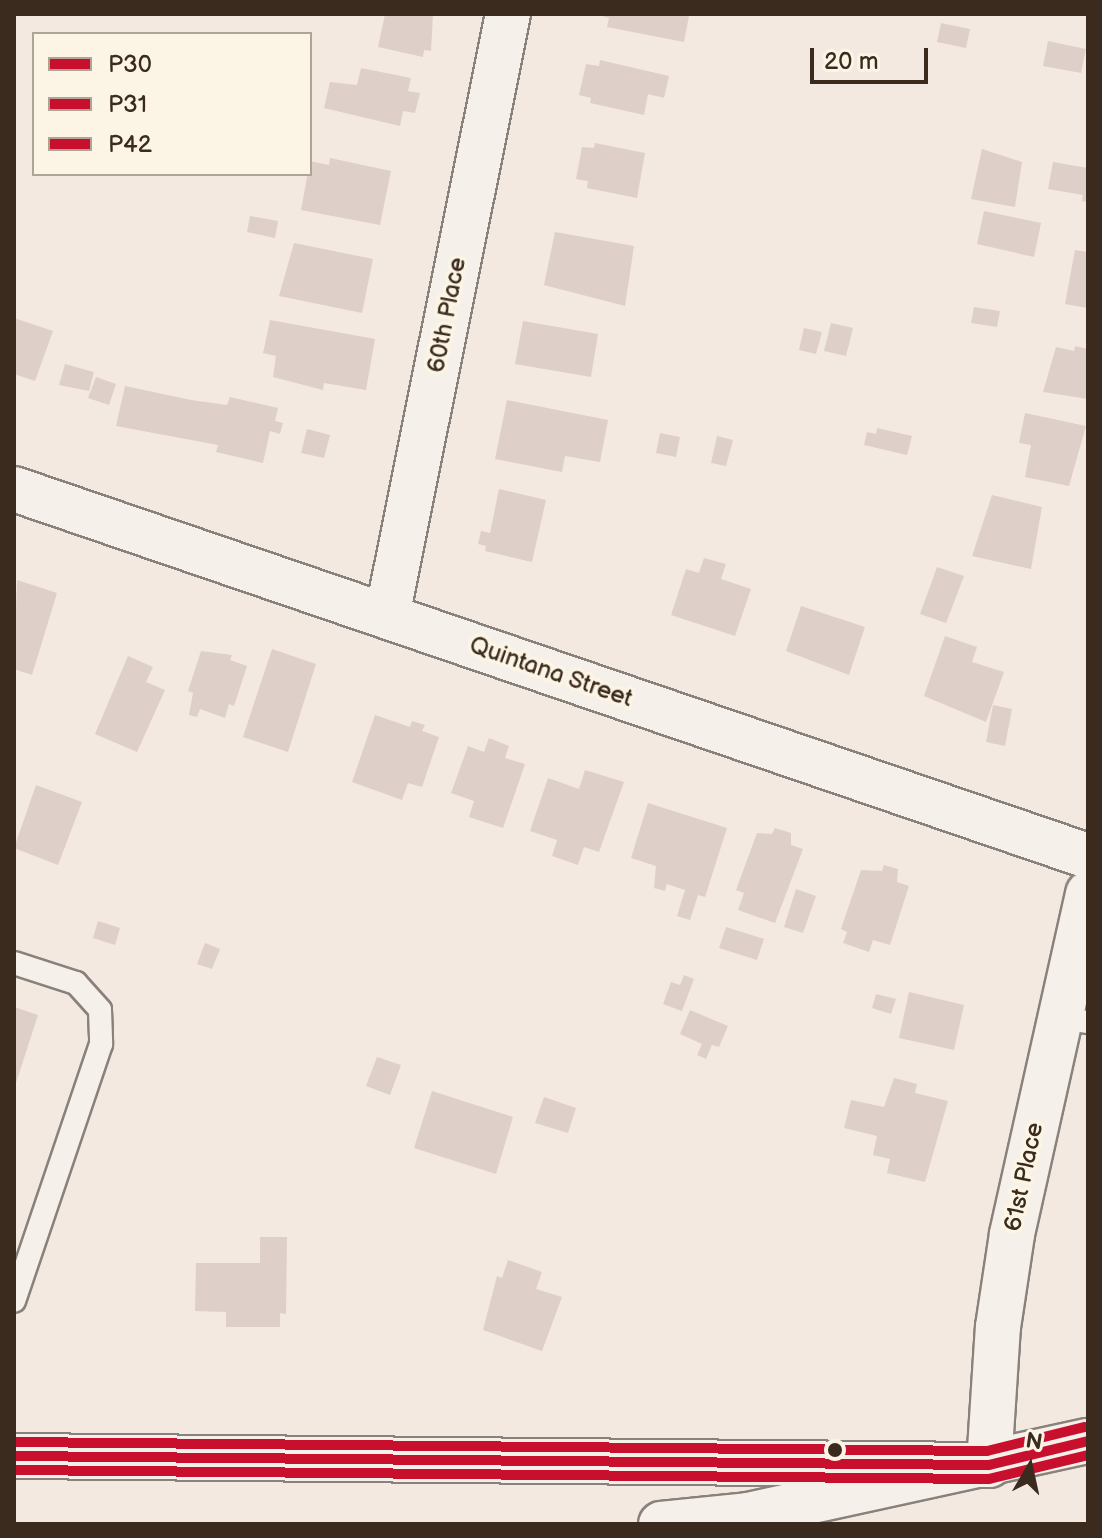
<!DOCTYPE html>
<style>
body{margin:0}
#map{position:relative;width:1102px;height:1538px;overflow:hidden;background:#f3e9e1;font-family:"Balsamiq Sans",sans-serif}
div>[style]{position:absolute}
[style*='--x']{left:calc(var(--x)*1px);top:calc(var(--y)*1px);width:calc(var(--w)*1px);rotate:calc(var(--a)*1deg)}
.building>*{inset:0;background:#dfcfc9}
.roads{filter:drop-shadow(2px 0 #89817b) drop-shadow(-2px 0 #89817b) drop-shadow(0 2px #89817b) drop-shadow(0 -2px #89817b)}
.service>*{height:22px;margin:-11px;padding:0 11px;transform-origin:11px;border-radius:11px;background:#f5f1ea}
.minor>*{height:44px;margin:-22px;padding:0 22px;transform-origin:22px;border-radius:22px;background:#f5f1ea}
.primary>*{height:44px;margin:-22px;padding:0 22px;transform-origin:22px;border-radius:22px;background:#f5f1ea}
.bus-1>*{height:10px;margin:-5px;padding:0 5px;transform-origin:5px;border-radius:5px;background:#c8102e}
.bus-2>*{height:10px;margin:-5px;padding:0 5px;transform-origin:5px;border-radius:5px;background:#c8102e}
.bus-3>*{height:10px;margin:-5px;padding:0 5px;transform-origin:5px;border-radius:5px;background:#c8102e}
.dots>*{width:22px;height:22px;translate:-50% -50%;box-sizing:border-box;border:4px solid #fcf5e5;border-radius:50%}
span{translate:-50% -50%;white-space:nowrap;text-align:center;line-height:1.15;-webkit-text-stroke:7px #fcf5e5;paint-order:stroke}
.street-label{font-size:24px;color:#3b2a1e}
.frame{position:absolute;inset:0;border:16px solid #3b2a1e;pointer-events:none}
.legend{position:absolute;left:32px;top:32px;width:280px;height:144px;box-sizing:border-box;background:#fcf5e5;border:2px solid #afa495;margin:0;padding:10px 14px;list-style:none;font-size:24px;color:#3b2a1e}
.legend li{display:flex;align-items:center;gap:16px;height:40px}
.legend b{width:40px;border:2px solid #afa495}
.north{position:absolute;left:990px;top:1426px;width:80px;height:80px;-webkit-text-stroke:6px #fcf5e5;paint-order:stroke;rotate:9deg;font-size:22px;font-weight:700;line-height:32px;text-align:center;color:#3b2a1e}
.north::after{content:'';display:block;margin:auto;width:28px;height:36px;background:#3b2a1e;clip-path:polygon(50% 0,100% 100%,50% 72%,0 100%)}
.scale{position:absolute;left:810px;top:48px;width:118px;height:36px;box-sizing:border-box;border:4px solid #3b2a1e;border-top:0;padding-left:10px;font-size:24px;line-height:28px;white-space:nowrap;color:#3b2a1e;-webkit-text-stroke:6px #fcf5e5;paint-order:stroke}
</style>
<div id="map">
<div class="building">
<i style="clip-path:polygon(385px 14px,433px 14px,431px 51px,424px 50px,423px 57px,378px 47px)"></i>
<i style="clip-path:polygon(596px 14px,680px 14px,689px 16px,684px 42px,607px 27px,609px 18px)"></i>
<i style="clip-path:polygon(941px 23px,970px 29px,966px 48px,937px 42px)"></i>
<i style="clip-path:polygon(1048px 41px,1086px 49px,1081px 73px,1043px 66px)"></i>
<i style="clip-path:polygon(600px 60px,669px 76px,664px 98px,648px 94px,644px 115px,590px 103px,591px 98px,579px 95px,586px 64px,599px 66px)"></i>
<i style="clip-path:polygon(361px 68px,411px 78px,408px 91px,420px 93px,415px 113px,403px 111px,400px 126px,324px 108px,330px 82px,357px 85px)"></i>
<i style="clip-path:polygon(595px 143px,645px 153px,637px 198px,587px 188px,588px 181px,576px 179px,582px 147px,594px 148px)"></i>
<i style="clip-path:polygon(982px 149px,1022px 162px,1015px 207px,971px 199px)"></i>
<i style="clip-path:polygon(330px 158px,391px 171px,380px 225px,301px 210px,310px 161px,329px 165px)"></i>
<i style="clip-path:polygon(1053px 162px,1088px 168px,1088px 202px,1082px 201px,1083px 195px,1048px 189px)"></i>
<i style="clip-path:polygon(984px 211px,1041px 223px,1034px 257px,977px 244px)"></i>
<i style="clip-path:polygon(250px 216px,278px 221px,275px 238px,247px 232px)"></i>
<i style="clip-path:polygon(555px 232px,634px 246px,625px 306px,544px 285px)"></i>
<i style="clip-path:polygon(294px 243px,373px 259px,362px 313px,279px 296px)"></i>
<i style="clip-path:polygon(1075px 250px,1088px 252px,1088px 308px,1065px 304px)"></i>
<i style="clip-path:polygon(974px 307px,1000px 311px,997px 327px,971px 323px)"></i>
<i style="clip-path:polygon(14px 318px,53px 331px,35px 381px,14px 374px)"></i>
<i style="clip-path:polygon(270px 320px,375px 339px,366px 390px,324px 383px,323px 390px,273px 377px,276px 356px,263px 353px)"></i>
<i style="clip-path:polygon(523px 321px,598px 334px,591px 377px,515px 364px)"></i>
<i style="clip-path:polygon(831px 323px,853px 328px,846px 356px,824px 351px)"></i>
<i style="clip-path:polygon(804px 328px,822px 332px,816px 354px,799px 350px)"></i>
<i style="clip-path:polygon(1075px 346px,1088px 349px,1088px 399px,1043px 392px,1056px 347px,1074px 351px)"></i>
<i style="clip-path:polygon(65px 364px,94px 372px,89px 391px,59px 385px)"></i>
<i style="clip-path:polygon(96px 377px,116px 384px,109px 405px,88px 398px)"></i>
<i style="clip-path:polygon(125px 386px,191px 400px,227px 405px,230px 397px,278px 408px,275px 421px,283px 423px,280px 434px,270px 431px,263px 463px,216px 452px,218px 445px,116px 426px)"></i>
<i style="clip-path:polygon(507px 400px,608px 420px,600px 462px,565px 456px,562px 472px,495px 459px)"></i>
<i style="clip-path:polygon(1025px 413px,1086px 426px,1069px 486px,1025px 477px,1031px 445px,1019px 443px)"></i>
<i style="clip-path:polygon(877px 428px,912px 436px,907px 455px,864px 445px,867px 432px,876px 434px)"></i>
<i style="clip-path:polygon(307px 429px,330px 435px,324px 458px,301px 453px)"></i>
<i style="clip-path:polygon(660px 433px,680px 437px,676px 457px,656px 453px)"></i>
<i style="clip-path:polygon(717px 436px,733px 440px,726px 466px,711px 463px)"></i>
<i style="clip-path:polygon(499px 489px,546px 500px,532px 562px,485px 551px,486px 546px,478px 544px,481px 531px,490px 533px)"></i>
<i style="clip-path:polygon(992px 495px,1042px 507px,1031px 569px,972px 556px)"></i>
<i style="clip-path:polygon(704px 558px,726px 564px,721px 579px,751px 589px,735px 636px,671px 615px,686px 569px,699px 573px)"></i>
<i style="clip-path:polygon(937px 567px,964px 576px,946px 623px,920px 614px)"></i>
<i style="clip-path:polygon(17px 580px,57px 593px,32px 675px,14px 669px)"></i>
<i style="clip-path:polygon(801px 606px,865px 627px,849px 675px,786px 651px)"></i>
<i style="clip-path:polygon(945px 636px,977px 647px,972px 662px,1004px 672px,986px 722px,924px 696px)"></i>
<i style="clip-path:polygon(272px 649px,316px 664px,288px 752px,243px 737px)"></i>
<i style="clip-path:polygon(201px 651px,232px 655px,230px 660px,247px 666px,234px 706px,229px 704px,225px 718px,200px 709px,197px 717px,189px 715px,193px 693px,188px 691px)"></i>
<i style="clip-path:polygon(128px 656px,153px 667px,146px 682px,165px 690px,137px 752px,95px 734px)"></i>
<i style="clip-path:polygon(993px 705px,1012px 709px,1005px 746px,986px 742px)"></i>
<i style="clip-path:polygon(375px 715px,410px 727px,412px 721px,425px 725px,422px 731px,439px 737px,422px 787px,408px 783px,402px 800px,352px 782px)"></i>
<i style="clip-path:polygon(489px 738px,509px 746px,505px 758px,525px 764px,503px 828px,469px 817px,474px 801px,451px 793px,468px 746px,484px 752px)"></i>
<i style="clip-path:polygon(585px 770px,624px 782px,599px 852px,584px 847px,578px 865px,552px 856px,557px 840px,530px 831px,548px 778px,579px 789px)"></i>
<i style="clip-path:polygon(36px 785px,82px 802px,58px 865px,14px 848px)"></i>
<i style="clip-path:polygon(648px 803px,727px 828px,705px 897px,698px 895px,690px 920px,677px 916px,685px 890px,667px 884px,665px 891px,654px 888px,656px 866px,631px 858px)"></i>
<i style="clip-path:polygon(775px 828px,791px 833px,791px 845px,803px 849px,775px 923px,738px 910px,744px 893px,736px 890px,757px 833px,772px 834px)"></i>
<i style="clip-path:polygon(884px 865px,898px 869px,897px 882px,909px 886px,890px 945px,873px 940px,869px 952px,843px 943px,847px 932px,841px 929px,861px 870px,882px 871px)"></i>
<i style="clip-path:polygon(796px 889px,816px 896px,803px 933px,784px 927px)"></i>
<i style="clip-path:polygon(98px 921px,120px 928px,115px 945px,93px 938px)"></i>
<i style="clip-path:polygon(726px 927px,764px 939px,757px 960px,719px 948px)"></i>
<i style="clip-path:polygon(205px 943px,220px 949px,212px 969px,197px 964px)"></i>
<i style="clip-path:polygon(684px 975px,694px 979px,682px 1011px,663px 1004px,671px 982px,680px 985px)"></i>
<i style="clip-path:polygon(909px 992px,964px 1005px,954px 1050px,899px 1038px)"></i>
<i style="clip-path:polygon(876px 994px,896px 999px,891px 1014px,872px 1008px)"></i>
<i style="clip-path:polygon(14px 1007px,38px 1015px,15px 1086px,14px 1086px)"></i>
<i style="clip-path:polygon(690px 1010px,728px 1026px,719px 1047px,712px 1045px,706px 1059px,697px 1055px,702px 1044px,680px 1034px)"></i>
<i style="clip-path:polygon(377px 1057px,401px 1065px,390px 1095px,366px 1086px)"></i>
<i style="clip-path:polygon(894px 1078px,917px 1084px,915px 1093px,948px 1101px,925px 1182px,887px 1173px,890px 1159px,873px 1155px,877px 1136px,844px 1128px,851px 1100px,884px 1107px)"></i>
<i style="clip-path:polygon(432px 1091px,513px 1117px,496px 1174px,414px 1148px)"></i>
<i style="clip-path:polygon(544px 1097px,576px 1108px,568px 1133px,535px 1123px)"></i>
<i style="clip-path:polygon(260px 1237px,287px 1237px,286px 1314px,280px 1313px,280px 1327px,226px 1327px,226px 1312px,195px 1311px,196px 1263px,260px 1263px)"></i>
<i style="clip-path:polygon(508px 1260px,542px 1272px,536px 1289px,562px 1297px,542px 1351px,483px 1330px,497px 1276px,502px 1278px)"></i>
</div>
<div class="roads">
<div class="service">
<i style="--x:14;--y:963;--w:65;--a:17.9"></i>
<i style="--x:76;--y:983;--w:36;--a:48"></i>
<i style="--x:100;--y:1010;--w:34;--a:88"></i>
<i style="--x:101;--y:1044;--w:271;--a:108.7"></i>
<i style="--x:1059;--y:1018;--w:29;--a:8"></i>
</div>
<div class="minor">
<i style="--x:14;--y:489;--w:1135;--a:18.87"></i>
<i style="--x:387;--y:616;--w:614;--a:-78.64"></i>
<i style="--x:989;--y:1465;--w:138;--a:-86.3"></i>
<i style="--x:998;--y:1327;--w:94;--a:-81.4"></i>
<i style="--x:1012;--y:1234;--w:349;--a:-77.4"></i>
</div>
<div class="primary">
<i style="--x:14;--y:1456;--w:975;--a:0.53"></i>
<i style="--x:661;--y:1524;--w:87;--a:-5.9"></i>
<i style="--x:748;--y:1515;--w:348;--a:-12.3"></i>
</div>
</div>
<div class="bus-1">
<i style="--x:14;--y:1456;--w:975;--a:0.53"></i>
<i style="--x:989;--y:1465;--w:102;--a:-13.6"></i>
</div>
<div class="bus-2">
<i style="--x:14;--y:1470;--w:975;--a:0.53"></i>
<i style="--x:989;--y:1479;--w:102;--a:-13.6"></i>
</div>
<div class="bus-3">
<i style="--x:14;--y:1442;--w:973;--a:0.53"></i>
<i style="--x:987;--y:1451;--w:101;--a:-13.8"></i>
</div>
<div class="dots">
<i style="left:835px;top:1450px;background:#3b2a1e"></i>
</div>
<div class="street-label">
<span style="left:447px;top:315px;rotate:-79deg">60th Place</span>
<span style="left:551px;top:672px;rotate:19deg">Quintana Street</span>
<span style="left:1024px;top:1177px;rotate:-78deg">61st Place</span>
</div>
<div class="frame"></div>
<ul class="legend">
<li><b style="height:10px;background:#c8102e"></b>P30</li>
<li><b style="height:10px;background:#c8102e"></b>P31</li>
<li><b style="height:10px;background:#c8102e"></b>P42</li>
</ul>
<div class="north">N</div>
<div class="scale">20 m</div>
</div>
